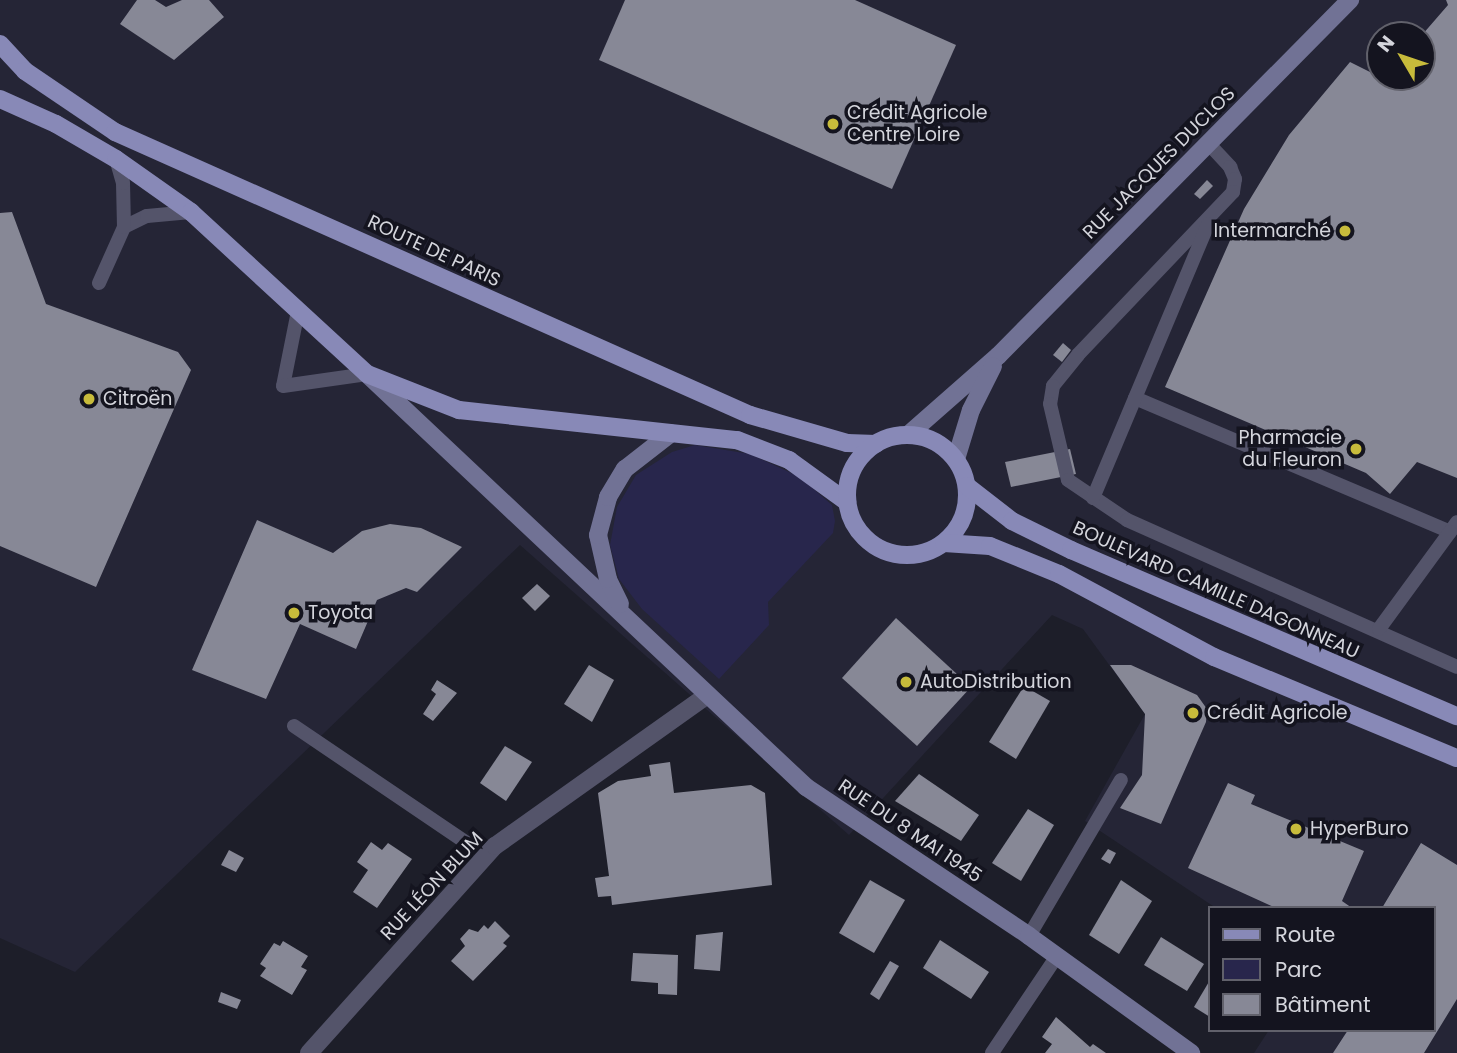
<!DOCTYPE html>
<meta charset="utf-8">
<style>
body{margin:0}
#map{position:relative;width:1457px;height:1053px;overflow:hidden;background:#1d1e29;font-family:Poppins,sans-serif}
div>[style]{position:absolute}
[style*='--x']{left:calc(var(--x)*1px);top:calc(var(--y)*1px);width:calc(var(--w)*1px);rotate:calc(var(--a)*1deg)}
.built>*{inset:0;background:#252536}
.green>*{inset:0;background:#28264c}
.building>*{inset:0;background:#878896}
.lane>*{height:14px;margin:-7px;padding:0 7px;transform-origin:7px;border-radius:7px;background:#54546a}
.street>*{height:18px;margin:-9px;padding:0 9px;transform-origin:9px;border-radius:9px;background:#54546a}
.secondary>*{height:18px;margin:-9px;padding:0 9px;transform-origin:9px;border-radius:9px;background:#717295}
.primary>*{height:18px;margin:-9px;padding:0 9px;transform-origin:9px;border-radius:9px;background:#8889b7}
.primary>.ring{margin:-9px;padding:0;box-sizing:content-box;background:none;border:18px solid #8889b7;border-radius:50%}
.dots>*{width:19px;height:19px;translate:-50% -50%;box-sizing:border-box;border:4px solid #14141f;border-radius:50%}
span{translate:-50% -50%;white-space:nowrap;text-align:center;line-height:1.15;-webkit-text-stroke:7px #14141f;paint-order:stroke}
.poi-label{font-size:19px;color:#d4d5dc}
.left{translate:0 -50%;text-align:left}
.right{translate:-100% -50%;text-align:right}
.street-label{font-size:19px;color:#d4d5dc}
.legend{position:absolute;left:1208px;top:906px;width:228px;height:126px;box-sizing:border-box;background:#14141f;border:2px solid #61616b;margin:0;padding:9px 12px;list-style:none;font-size:21px;color:#d4d5dc}
.legend li{display:flex;align-items:center;gap:14px;height:35px}
.legend b{width:35px;border:2px solid #61616b}
.north{position:absolute;left:1366px;top:21px;width:70px;height:70px;box-sizing:border-box;background:#14141f;border:2px solid #61616b;border-radius:50%;rotate:309deg;font-size:19px;font-weight:700;line-height:28px;text-align:center;color:#d4d5dc}
.north::after{content:'';display:block;margin:auto;width:24px;height:32px;background:#c7bb3b;clip-path:polygon(50% 0,100% 100%,50% 72%,0 100%)}
</style>
<div id="map">
<div class="built">
<i style="clip-path:polygon(evenodd,0 0,1457px 0,1457px 1053px,1254px 1053px,1269px 1030px,1434px 1030px,1434px 908px,1216px 908px,1085px 821px,1145px 714px,1083px 629px,1052px 615px,849px 835px,520px 545px,75px 972px,0 938px,0 0,1380px 35px,1422px 35px,1422px 77px,1380px 77px,1380px 35px)"></i>
</div>
<div class="green">
<i style="clip-path:polygon(695px 445px,750px 454px,800px 477px,832px 505px,835px 521px,833px 533px,768px 602px,769px 625px,719px 679px,642px 609px,619px 579px,610px 545px,617px 507px,636px 475px,672px 452px)"></i>
</div>
<div class="building">
<i style="clip-path:polygon(137px 0,155px 0,166px 7px,182px 0,209px 0,224px 17px,174px 60px,120px 24px)"></i>
<i style="clip-path:polygon(625px 0,855px 0,956px 45px,892px 189px,599px 60px)"></i>
<i style="clip-path:polygon(1446px 0,1457px 0,1457px 478px,1417px 462px,1390px 494px,1366px 473px,1165px 387px,1244px 209px,1289px 135px,1350px 62px,1380px 77px,1422px 77px,1422px 35px,1448px 5px)"></i>
<i style="clip-path:polygon(1207px 180px,1213px 186px,1200px 199px,1194px 194px)"></i>
<i style="clip-path:polygon(12px 212px,46px 304px,178px 352px,191px 370px,96px 587px,0 546px,0 213px)"></i>
<i style="clip-path:polygon(1063px 343px,1071px 350px,1062px 362px,1053px 355px)"></i>
<i style="clip-path:polygon(1070px 449px,1076px 474px,1011px 487px,1005px 462px)"></i>
<i style="clip-path:polygon(257px 520px,333px 553px,362px 531px,390px 524px,421px 528px,462px 547px,417px 592px,406px 588px,377px 600px,356px 649px,300px 624px,266px 699px,192px 670px)"></i>
<i style="clip-path:polygon(537px 584px,550px 596px,535px 611px,522px 598px)"></i>
<i style="clip-path:polygon(896px 618px,971px 687px,917px 746px,842px 678px)"></i>
<i style="clip-path:polygon(589px 665px,614px 680px,592px 722px,564px 704px)"></i>
<i style="clip-path:polygon(1110px 665px,1131px 665px,1197px 695px,1207px 709px,1206px 722px,1161px 824px,1120px 808px,1142px 775px,1145px 714px)"></i>
<i style="clip-path:polygon(437px 680px,457px 693px,433px 721px,423px 714px,436px 694px,431px 690px)"></i>
<i style="clip-path:polygon(1024px 686px,1050px 701px,1016px 759px,989px 742px)"></i>
<i style="clip-path:polygon(505px 746px,532px 762px,506px 801px,480px 783px)"></i>
<i style="clip-path:polygon(670px 762px,674px 793px,751px 785px,765px 793px,772px 885px,612px 905px,611px 896px,598px 897px,595px 878px,609px 876px,598px 793px,618px 781px,651px 776px,649px 765px)"></i>
<i style="clip-path:polygon(919px 774px,979px 815px,961px 841px,895px 801px)"></i>
<i style="clip-path:polygon(1228px 783px,1255px 795px,1251px 804px,1364px 851px,1342px 901px,1352px 908px,1276px 908px,1188px 868px)"></i>
<i style="clip-path:polygon(1028px 809px,1054px 825px,1021px 881px,992px 863px)"></i>
<i style="clip-path:polygon(371px 842px,382px 850px,388px 843px,412px 859px,377px 908px,353px 892px,368px 870px,357px 862px)"></i>
<i style="clip-path:polygon(1421px 843px,1457px 865px,1457px 999px,1424px 1053px,1333px 1053px,1348px 1030px,1434px 1030px,1434px 908px,1382px 908px)"></i>
<i style="clip-path:polygon(1108px 849px,1116px 853px,1110px 864px,1101px 859px)"></i>
<i style="clip-path:polygon(229px 850px,244px 858px,236px 872px,221px 865px)"></i>
<i style="clip-path:polygon(870px 880px,905px 900px,874px 953px,839px 933px)"></i>
<i style="clip-path:polygon(1121px 880px,1152px 901px,1119px 954px,1089px 935px)"></i>
<i style="clip-path:polygon(495px 921px,510px 936px,503px 943px,507px 946px,473px 981px,451px 961px,465px 946px,460px 939px,469px 929px,478px 932px,484px 925px,488px 929px)"></i>
<i style="clip-path:polygon(723px 932px,720px 971px,694px 969px,696px 935px)"></i>
<i style="clip-path:polygon(1161px 937px,1204px 964px,1187px 991px,1144px 965px)"></i>
<i style="clip-path:polygon(940px 940px,989px 972px,971px 999px,923px 968px)"></i>
<i style="clip-path:polygon(283px 941px,308px 956px,301px 967px,307px 970px,292px 995px,260px 976px,266px 968px,260px 964px,274px 943px,280px 946px)"></i>
<i style="clip-path:polygon(633px 953px,678px 955px,677px 995px,658px 994px,658px 983px,631px 981px)"></i>
<i style="clip-path:polygon(890px 961px,899px 966px,879px 1000px,870px 994px)"></i>
<i style="clip-path:polygon(1210px 980px,1210px 1017px,1194px 1007px)"></i>
<i style="clip-path:polygon(221px 992px,241px 1000px,237px 1009px,218px 1002px)"></i>
<i style="clip-path:polygon(1056px 1017px,1090px 1047px,1093px 1044px,1106px 1053px,1045px 1053px,1052px 1044px,1042px 1037px)"></i>
</div>
<div class="lane">
<i style="--x:1208;--y:143;--w:33;--a:47"></i>
<i style="--x:1230;--y:167;--w:13;--a:67"></i>
<i style="--x:1235;--y:179;--w:13;--a:99"></i>
<i style="--x:1233;--y:192;--w:225;--a:133.6"></i>
<i style="--x:1078;--y:355;--w:40;--a:129"></i>
<i style="--x:1053;--y:386;--w:18;--a:99"></i>
<i style="--x:1050;--y:404;--w:78;--a:76.7"></i>
<i style="--x:1068;--y:480;--w:71;--a:34.1"></i>
<i style="--x:1127;--y:520;--w:361;--a:24"></i>
<i style="--x:124;--y:227;--w:25;--a:-26"></i>
<i style="--x:147;--y:216;--w:44;--a:-5.2"></i>
<i style="--x:99;--y:283;--w:61;--a:-65.9"></i>
<i style="--x:124;--y:227;--w:44;--a:-91.3"></i>
<i style="--x:123;--y:183;--w:25;--a:-106"></i>
<i style="--x:298;--y:311;--w:76;--a:101.3"></i>
<i style="--x:283;--y:386;--w:85;--a:-8.1"></i>
<i style="--x:1135;--y:398;--w:342;--a:23"></i>
<i style="--x:1450;--y:532;--w:12;--a:-55"></i>
<i style="--x:1093;--y:498;--w:297;--a:-67.2"></i>
<i style="--x:1379;--y:629;--w:120;--a:-53.8"></i>
<i style="--x:294;--y:726;--w:212;--a:34.1"></i>
<i style="--x:1029;--y:936;--w:181;--a:-59.5"></i>
<i style="--x:992;--y:1053;--w:117;--a:-56.2"></i>
</div>
<div class="street">
<i style="--x:309;--y:1053;--w:278;--a:-48.1"></i>
<i style="--x:495;--y:846;--w:259;--a:-35.4"></i>
</div>
<div class="secondary">
<i style="--x:367;--y:374;--w:603;--a:43.25"></i>
<i style="--x:806;--y:787;--w:268;--a:33.7"></i>
<i style="--x:1029;--y:936;--w:200;--a:35.8"></i>
<i style="--x:908;--y:435;--w:120;--a:-41.3"></i>
<i style="--x:998;--y:356;--w:501;--a:-45.32"></i>
<i style="--x:956;--y:459;--w:51;--a:-73"></i>
<i style="--x:971;--y:410;--w:49;--a:-63.4"></i>
<i style="--x:620;--y:604;--w:28;--a:-116"></i>
<i style="--x:608;--y:579;--w:45;--a:-102.8"></i>
<i style="--x:598;--y:535;--w:39;--a:-75"></i>
<i style="--x:608;--y:497;--w:33;--a:-59"></i>
<i style="--x:625;--y:469;--w:58;--a:-38"></i>
</div>
<div class="primary">
<i style="--x:0;--y:44;--w:37;--a:47"></i>
<i style="--x:25;--y:71;--w:109;--a:34.1"></i>
<i style="--x:115;--y:132;--w:695;--a:24.02"></i>
<i style="--x:750;--y:415;--w:101;--a:16.1"></i>
<i style="--x:847;--y:443;--w:29;--a:2"></i>
<i style="--x:0;--y:99;--w:61;--a:24.1"></i>
<i style="--x:56;--y:124;--w:69;--a:30.3"></i>
<i style="--x:116;--y:159;--w:92;--a:35.2"></i>
<i style="--x:191;--y:212;--w:239;--a:42.6"></i>
<i style="--x:367;--y:374;--w:99;--a:21.4"></i>
<i style="--x:459;--y:410;--w:280;--a:6.2"></i>
<i style="--x:737;--y:440;--w:56;--a:21"></i>
<i style="--x:789;--y:460;--w:72;--a:35.9"></i>
<i class="ring" style="left:847px;top:435px;width:102px;height:102px"></i>
<i style="--x:967;--y:486;--w:57;--a:37.9"></i>
<i style="--x:1012;--y:521;--w:66;--a:26.2"></i>
<i style="--x:1071;--y:550;--w:420;--a:23.3"></i>
<i style="--x:944;--y:543;--w:46;--a:3.7"></i>
<i style="--x:990;--y:546;--w:74;--a:22.1"></i>
<i style="--x:1059;--y:574;--w:176;--a:28.2"></i>
<i style="--x:1214;--y:657;--w:263;--a:22.6"></i>
</div>
<div class="dots">
<i style="left:833px;top:124px;background:#c7bb3b"></i>
<i style="left:1345px;top:231px;background:#c7bb3b"></i>
<i style="left:89px;top:399px;background:#c7bb3b"></i>
<i style="left:1356px;top:449px;background:#c7bb3b"></i>
<i style="left:294px;top:613px;background:#c7bb3b"></i>
<i style="left:906px;top:682px;background:#c7bb3b"></i>
<i style="left:1193px;top:713px;background:#c7bb3b"></i>
<i style="left:1296px;top:829px;background:#c7bb3b"></i>
</div>
<div class="poi-label">
<span class="left" style="left:847px;top:124px">Crédit Agricole<br>Centre Loire</span>
<span class="right" style="left:1331px;top:231px">Intermarché</span>
<span class="left" style="left:103px;top:399px">Citroën</span>
<span class="right" style="left:1342px;top:449px">Pharmacie<br>du Fleuron</span>
<span class="left" style="left:308px;top:613px">Toyota</span>
<span class="left" style="left:920px;top:682px">AutoDistribution</span>
<span class="left" style="left:1207px;top:713px">Crédit Agricole</span>
<span class="left" style="left:1310px;top:829px">HyperBuro</span>
</div>
<div class="street-label">
<span style="left:1159px;top:163px;rotate:-45deg">RUE JACQUES DUCLOS</span>
<span style="left:434px;top:251px;rotate:25deg">ROUTE DE PARIS</span>
<span style="left:1216px;top:590px;rotate:24deg">BOULEVARD CAMILLE DAGONNEAU</span>
<span style="left:910px;top:831px;rotate:34deg">RUE DU 8 MAI 1945</span>
<span style="left:432px;top:886px;rotate:-47deg">RUE LÉON BLUM</span>
</div>
<ul class="legend">
<li><b style="height:9px;background:#8889b7"></b>Route</li>
<li><b style="height:19px;background:#28264c"></b>Parc</li>
<li><b style="height:19px;background:#878896"></b>Bâtiment</li>
</ul>
<div class="north">N</div>
</div>
